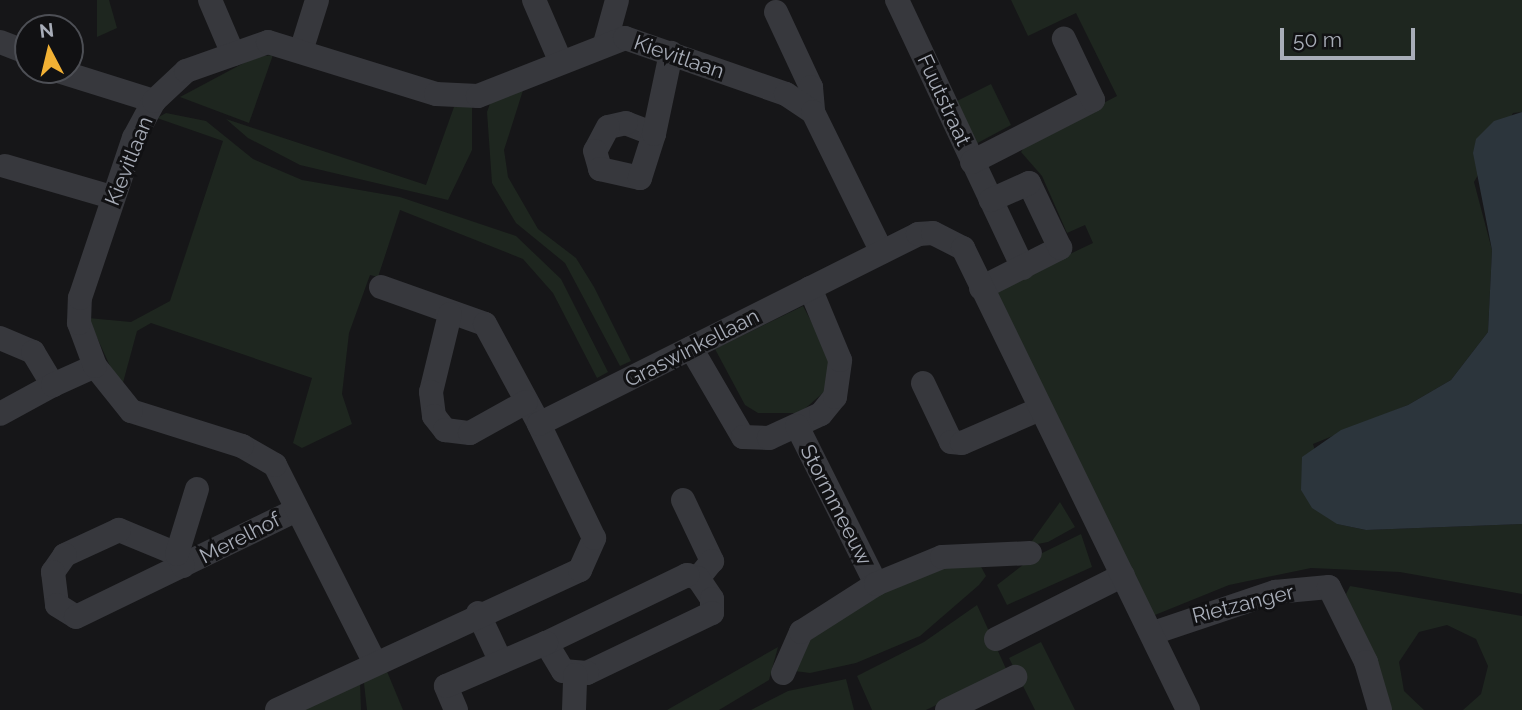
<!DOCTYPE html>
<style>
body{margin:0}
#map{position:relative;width:1522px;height:710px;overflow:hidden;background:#161618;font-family:Raleway,sans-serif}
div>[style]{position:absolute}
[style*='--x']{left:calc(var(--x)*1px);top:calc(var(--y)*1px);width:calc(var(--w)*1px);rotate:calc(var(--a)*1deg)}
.green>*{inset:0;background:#1e261f}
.water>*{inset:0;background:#2c353c}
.minor>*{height:24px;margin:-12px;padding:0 12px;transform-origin:12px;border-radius:12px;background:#37383d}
span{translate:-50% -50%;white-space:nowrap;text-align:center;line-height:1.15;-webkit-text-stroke:6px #111113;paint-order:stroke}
.street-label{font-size:21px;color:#a8adb8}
.north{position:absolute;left:14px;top:14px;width:70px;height:70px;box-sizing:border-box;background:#111113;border:2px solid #4d4f55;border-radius:50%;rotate:353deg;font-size:19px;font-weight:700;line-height:28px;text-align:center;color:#a8adb8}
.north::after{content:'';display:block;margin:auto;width:24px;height:32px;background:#f2b134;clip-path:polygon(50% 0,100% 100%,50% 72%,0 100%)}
.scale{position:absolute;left:1280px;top:28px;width:135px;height:32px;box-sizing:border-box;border:4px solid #a8adb8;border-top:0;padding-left:9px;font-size:21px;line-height:24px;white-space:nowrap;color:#a8adb8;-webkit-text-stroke:5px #111113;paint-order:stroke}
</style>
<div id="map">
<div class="green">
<i style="clip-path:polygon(97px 0,109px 0,117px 28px,97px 37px)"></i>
<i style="clip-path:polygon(1011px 0,1522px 0,1522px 112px,1513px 113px,1474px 182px,1492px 250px,1488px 332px,1451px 380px,1408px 405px,1313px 444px,1337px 524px,1366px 530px,1522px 524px,1522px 594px,1400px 572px,1311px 568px,1229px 585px,1150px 617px,992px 291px,1093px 243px,1085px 225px,1067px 233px,1042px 176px,1021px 152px,1028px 142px,1117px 96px,1076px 13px,1028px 36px)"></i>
<i style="clip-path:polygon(273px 55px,249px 123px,180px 97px,255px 57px)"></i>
<i style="clip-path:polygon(525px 84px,504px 150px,508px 177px,538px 229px,576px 258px,594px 287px,631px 361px,620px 366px,565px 263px,516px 223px,492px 183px,487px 112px,492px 98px)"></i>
<i style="clip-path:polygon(991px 84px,1011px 125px,972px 146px,953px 103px)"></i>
<i style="clip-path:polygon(472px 104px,472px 150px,448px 200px,300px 165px,248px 138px,226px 119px,426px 185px,454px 107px)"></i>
<i style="clip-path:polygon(166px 113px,206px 121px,253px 159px,302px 180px,400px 197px,516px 236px,561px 279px,608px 372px,597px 378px,553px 293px,523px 259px,400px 210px,378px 277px,370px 275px,349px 333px,342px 394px,352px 424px,302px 448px,293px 443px,312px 378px,151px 323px,137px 331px,121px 390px,88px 318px,131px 322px,170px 301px,223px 141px,157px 118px)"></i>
<i style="clip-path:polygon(803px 306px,833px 362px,824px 392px,800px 413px,758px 413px,745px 405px,715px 349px)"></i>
<i style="clip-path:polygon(1060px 502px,1075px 527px,1048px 542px,1005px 550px,1032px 541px)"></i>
<i style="clip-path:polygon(1081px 534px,1092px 567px,1007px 605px,997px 585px,1032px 558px)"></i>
<i style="clip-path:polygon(979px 563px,986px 576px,979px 585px,920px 636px,856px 663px,810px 673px,787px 670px,797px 647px,881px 591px,936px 568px)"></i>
<i style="clip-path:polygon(1350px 586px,1522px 616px,1522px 710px,1463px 710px,1481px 694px,1488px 666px,1476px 639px,1447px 625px,1419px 632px,1399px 662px,1404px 691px,1424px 710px,1389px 710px,1346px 594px)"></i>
<i style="clip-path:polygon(977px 605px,1007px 671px,926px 710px,872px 710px,857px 676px,924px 642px)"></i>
<i style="clip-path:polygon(1041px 642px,1075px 710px,1035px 710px,1009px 658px)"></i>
<i style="clip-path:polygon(778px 647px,769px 680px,719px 710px,667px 710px)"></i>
<i style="clip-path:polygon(386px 669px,403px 710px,367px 710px,364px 683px)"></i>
<i style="clip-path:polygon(846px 679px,854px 710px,751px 710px,788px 691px)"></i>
<i style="clip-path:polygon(360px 682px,361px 710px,300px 710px)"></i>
</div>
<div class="water">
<i style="clip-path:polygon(1522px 112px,1522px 524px,1366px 530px,1337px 524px,1312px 508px,1301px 490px,1302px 457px,1341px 430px,1408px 405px,1451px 380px,1488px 332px,1492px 250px,1473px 153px,1476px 139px,1494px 121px)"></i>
</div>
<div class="minor">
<i style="--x:210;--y:0;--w:59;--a:66.9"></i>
<i style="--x:534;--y:0;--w:65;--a:66.6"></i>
<i style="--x:897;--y:0;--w:296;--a:64.8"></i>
<i style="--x:776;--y:12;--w:83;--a:65"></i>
<i style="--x:811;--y:87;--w:25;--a:85"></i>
<i style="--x:606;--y:40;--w:41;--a:-74.6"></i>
<i style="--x:0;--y:42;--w:30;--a:21"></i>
<i style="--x:302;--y:48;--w:50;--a:-72.6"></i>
<i style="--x:55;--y:70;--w:104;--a:17.4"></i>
<i style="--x:654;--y:134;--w:30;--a:-159"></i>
<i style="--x:626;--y:123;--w:18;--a:167"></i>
<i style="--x:608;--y:127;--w:27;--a:118"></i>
<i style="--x:595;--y:151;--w:19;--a:74"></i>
<i style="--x:600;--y:169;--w:41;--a:12.7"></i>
<i style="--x:640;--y:178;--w:46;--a:-72.3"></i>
<i style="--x:654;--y:134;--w:83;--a:-78.1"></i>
<i style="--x:972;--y:162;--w:136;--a:-27.1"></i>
<i style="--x:1093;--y:100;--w:68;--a:-115.4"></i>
<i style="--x:5;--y:166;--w:111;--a:16.2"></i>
<i style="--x:381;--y:287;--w:110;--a:19.6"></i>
<i style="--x:485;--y:324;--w:114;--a:61.6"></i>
<i style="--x:981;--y:288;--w:89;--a:-26.9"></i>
<i style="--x:1060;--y:248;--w:72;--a:-115.5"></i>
<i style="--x:1029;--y:183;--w:42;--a:155.9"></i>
<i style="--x:450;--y:314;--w:80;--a:103.7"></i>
<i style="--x:431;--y:392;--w:24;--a:83"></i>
<i style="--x:434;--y:416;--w:18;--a:52"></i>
<i style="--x:445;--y:430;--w:25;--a:7"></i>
<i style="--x:470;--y:433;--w:64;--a:-29"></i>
<i style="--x:0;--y:338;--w:36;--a:23"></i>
<i style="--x:33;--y:352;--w:39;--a:59"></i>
<i style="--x:53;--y:385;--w:60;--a:151.3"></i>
<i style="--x:691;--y:348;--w:103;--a:59.7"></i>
<i style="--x:743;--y:437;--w:26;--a:2"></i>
<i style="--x:769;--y:438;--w:57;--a:-24.8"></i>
<i style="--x:821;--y:414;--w:22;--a:-51"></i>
<i style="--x:835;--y:397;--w:37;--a:-82"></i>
<i style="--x:840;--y:360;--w:78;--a:-112.6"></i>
<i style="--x:923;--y:383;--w:65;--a:64.6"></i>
<i style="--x:951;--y:442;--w:11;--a:5"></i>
<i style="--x:962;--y:443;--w:85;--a:-23.6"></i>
<i style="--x:53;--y:385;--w:46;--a:-24.3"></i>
<i style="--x:797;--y:426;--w:177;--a:63.4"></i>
<i style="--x:683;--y:500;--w:68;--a:64.6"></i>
<i style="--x:712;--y:561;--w:22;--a:129"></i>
<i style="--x:177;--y:554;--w:63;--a:-157.5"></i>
<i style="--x:119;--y:530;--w:60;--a:155.2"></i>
<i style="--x:65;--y:555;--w:21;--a:125"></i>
<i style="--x:53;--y:572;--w:33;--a:83"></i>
<i style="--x:57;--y:605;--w:22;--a:32"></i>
<i style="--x:76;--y:617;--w:245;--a:-25.9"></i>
<i style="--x:183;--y:566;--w:13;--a:-117"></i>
<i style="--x:177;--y:554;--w:68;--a:-72.9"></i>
<i style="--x:687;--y:575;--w:11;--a:15"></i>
<i style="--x:698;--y:578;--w:25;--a:56"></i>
<i style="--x:712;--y:599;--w:14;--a:90"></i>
<i style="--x:712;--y:613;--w:139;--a:154.4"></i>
<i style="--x:587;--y:673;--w:24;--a:-175"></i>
<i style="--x:563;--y:671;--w:33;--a:-121"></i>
<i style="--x:546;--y:643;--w:157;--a:-25.7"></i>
<i style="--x:478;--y:613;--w:54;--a:64.9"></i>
<i style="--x:1153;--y:633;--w:129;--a:-18.6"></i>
<i style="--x:1275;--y:592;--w:54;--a:-5.3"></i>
<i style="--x:1329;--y:587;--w:84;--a:63.7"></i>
<i style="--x:1366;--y:662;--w:50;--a:73.7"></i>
<i style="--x:996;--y:639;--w:142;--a:-26.7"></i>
<i style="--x:375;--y:663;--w:222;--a:-116.8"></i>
<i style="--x:275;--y:465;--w:38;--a:-150"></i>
<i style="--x:242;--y:446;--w:116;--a:-162.5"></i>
<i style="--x:131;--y:411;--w:58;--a:-128.7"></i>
<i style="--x:95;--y:366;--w:46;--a:-110.4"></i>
<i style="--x:79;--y:323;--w:25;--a:-88"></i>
<i style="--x:80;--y:298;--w:169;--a:-71.4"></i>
<i style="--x:134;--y:138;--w:42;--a:-61.6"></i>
<i style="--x:154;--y:101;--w:44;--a:-43.2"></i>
<i style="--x:186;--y:71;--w:87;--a:-19.5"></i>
<i style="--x:268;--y:42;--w:176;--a:17.2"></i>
<i style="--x:436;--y:94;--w:42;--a:2.7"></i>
<i style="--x:478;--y:96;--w:158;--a:-21.5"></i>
<i style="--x:625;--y:38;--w:170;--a:19.2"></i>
<i style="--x:786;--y:94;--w:32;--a:34"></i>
<i style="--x:813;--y:112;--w:156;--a:63.8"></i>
<i style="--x:783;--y:673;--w:45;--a:-66.3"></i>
<i style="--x:801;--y:632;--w:89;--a:-32.6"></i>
<i style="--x:876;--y:584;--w:71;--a:-22.2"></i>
<i style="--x:942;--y:557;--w:88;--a:-2.6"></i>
<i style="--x:277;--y:710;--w:334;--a:-24.8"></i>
<i style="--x:580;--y:570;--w:35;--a:-66"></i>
<i style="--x:594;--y:538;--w:127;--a:-115.8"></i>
<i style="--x:539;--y:424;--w:424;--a:-26.6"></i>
<i style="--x:918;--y:234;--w:15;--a:-4"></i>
<i style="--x:933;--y:233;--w:34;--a:27"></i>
<i style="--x:963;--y:248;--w:514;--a:64.03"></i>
<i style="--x:456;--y:710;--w:26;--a:-113"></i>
<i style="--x:446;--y:686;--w:109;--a:-23.3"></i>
<i style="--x:574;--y:710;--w:35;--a:-88"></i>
<i style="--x:947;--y:710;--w:76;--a:-25.9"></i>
</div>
<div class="street-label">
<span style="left:679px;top:57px;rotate:19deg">Kievitlaan</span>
<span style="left:944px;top:100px;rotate:65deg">Fuutstraat</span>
<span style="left:129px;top:161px;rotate:-68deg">Kievitlaan</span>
<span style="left:692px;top:348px;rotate:-27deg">Graswinkellaan</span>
<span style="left:836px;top:505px;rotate:63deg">Stormmeeuw</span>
<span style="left:240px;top:538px;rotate:-27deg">Merelhof</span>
<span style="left:1243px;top:604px;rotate:-14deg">Rietzanger</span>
</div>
<div class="north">N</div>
<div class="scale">50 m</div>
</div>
